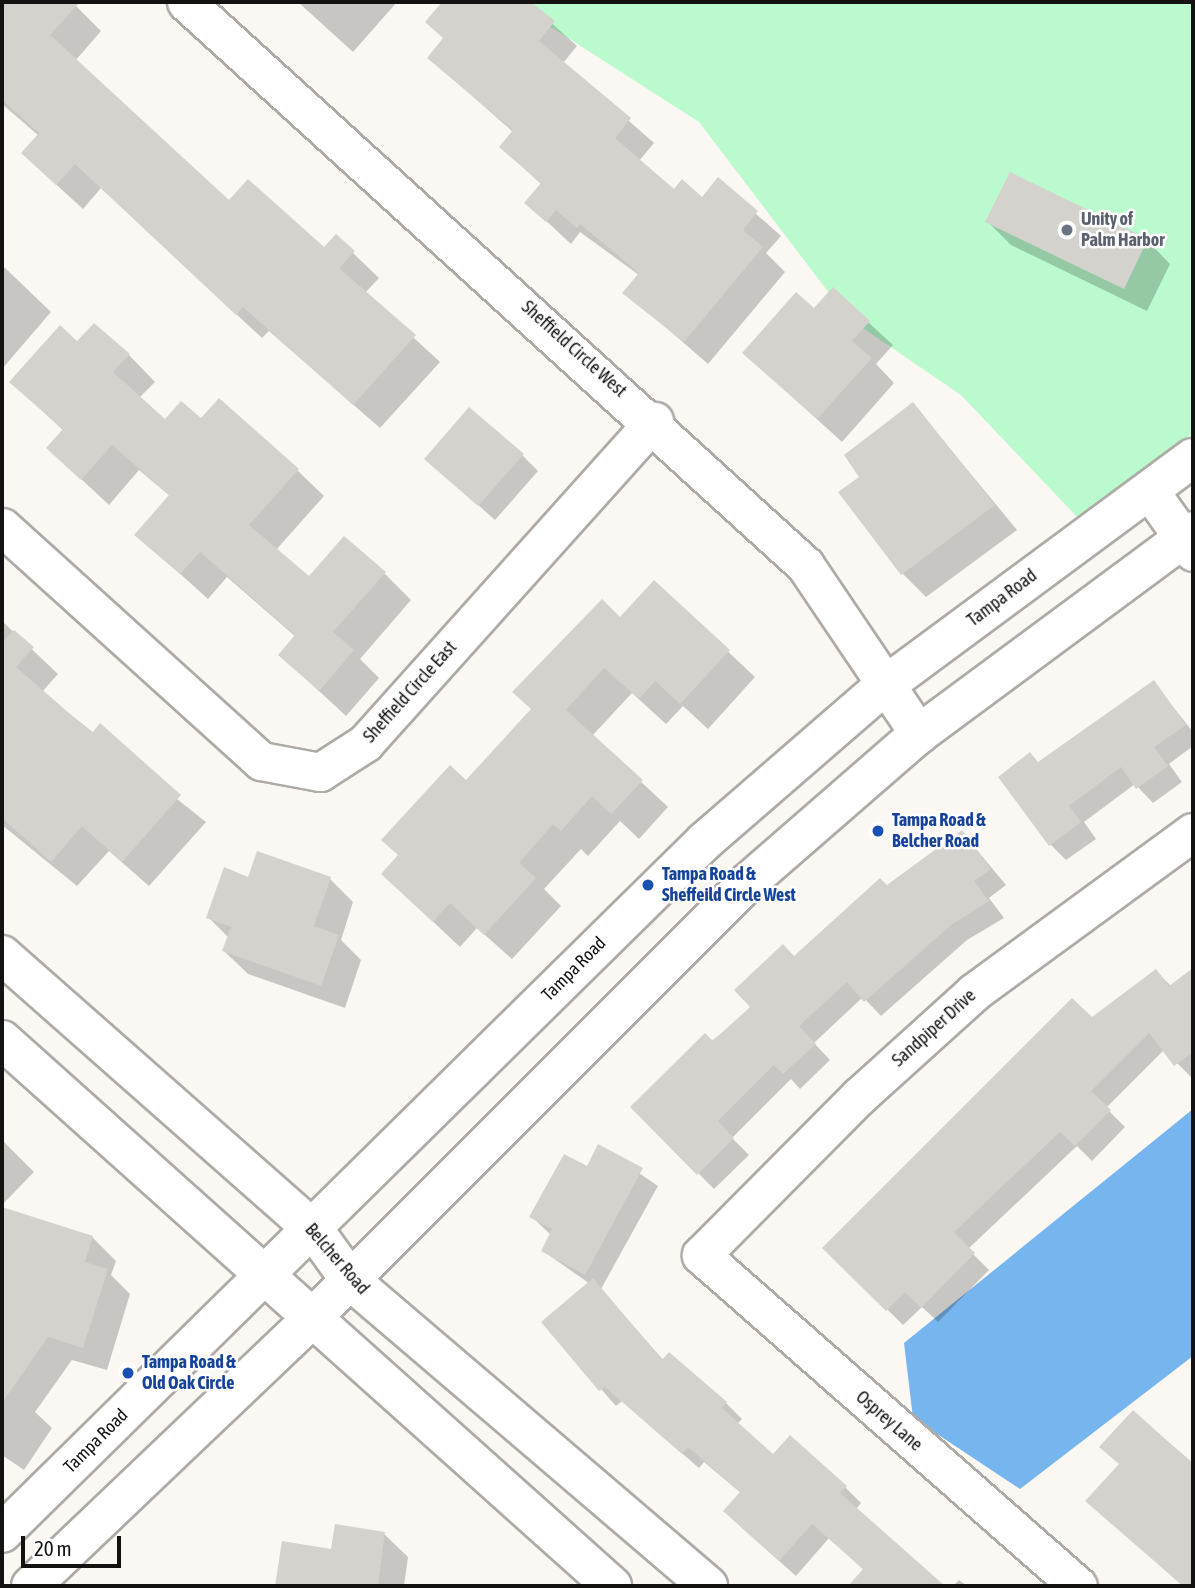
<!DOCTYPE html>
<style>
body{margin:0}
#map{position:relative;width:1195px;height:1588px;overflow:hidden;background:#fbf8f4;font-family:"Asap Condensed",sans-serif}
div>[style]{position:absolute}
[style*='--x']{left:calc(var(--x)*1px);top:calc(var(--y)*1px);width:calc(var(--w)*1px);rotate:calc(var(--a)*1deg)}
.green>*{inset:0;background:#bbface}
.water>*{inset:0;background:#77b5ee}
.shadow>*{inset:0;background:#0003}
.building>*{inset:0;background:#d4d2cd}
.roads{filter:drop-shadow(2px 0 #aeaba7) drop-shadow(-2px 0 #aeaba7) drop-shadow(0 2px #aeaba7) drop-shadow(0 -2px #aeaba7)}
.street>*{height:37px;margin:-18.5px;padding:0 18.5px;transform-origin:18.5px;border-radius:18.5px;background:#fff}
.secondary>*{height:38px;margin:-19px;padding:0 19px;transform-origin:19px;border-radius:19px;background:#fff}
.dots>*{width:19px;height:19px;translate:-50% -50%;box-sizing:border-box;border:4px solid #fff;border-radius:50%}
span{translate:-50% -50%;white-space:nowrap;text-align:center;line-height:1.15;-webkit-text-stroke:5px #fff;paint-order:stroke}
.worship-label{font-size:18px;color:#5b616d;font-weight:700}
.left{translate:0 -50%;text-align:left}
.street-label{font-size:18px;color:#131211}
.transit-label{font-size:18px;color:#164399;font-weight:700}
.frame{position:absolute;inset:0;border:4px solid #131211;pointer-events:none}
.scale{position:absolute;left:21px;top:1536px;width:100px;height:32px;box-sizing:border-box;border:4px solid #131211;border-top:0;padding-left:9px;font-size:21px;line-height:24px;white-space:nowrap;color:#131211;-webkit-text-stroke:5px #fff;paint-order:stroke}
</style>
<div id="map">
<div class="green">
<i style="clip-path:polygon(512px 2px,1193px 2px,1193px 433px,1078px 518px,961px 395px,848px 318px,699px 122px)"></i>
</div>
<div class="water">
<i style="clip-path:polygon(1193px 1109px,1193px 1356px,1020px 1489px,913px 1418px,904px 1343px)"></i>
</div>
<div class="shadow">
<i style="clip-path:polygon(2px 2px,72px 2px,101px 31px,75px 61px,229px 203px,324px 250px,353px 253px,379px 278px,365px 293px,440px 362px,380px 428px,269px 331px,262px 338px,101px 188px,83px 209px,49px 178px,39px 136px,2px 104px)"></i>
<i style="clip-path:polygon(298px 2px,397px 2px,353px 52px)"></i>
<i style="clip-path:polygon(444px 2px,528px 2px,577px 46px,563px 63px,654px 143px,639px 161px,674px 191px,702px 199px,718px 180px,781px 236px,766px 253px,785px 272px,708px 364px,625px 292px,639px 275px,580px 232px,571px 244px,527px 203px,542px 185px,501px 147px,513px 132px,429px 58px,445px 39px,427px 22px)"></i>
<i style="clip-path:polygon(988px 222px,1147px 240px,1170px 264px,1147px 311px,1011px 245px)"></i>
<i style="clip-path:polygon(2px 265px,51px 312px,2px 369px)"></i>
<i style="clip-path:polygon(833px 290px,893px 345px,876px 364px,894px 383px,842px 442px,744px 353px,815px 310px)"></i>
<i style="clip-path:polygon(77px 344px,129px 355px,155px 382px,139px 398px,165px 421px,202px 421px,297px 470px,324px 496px,276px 550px,309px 579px,384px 573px,411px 600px,360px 659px,379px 678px,346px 716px,280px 655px,296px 637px,227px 577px,208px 599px,136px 534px,170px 496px,139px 470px,109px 505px,48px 448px,64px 431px,11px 382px)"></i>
<i style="clip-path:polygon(913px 404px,1017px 530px,926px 597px,903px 574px,862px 477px)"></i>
<i style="clip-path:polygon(522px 455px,538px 471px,495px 520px,443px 474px)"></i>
<i style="clip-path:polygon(654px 582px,755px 677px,708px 729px,683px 706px,666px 724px,632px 693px,592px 736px,668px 807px,639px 839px,620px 821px,588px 856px,581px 849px,544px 889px,561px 906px,512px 959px,477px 928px,460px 947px,410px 900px,466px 783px)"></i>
<i style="clip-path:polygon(2px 621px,58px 674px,42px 692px,206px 822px,149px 886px,109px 851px,77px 886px,2px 825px)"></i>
<i style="clip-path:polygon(1154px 683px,1193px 732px,1193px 746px,1169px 764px,1182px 782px,1153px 803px,1135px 784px,1084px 822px,1096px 839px,1066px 860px,1050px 844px,1039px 764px)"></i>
<i style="clip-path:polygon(962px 832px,1006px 885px,989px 898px,1004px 918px,967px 940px,881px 1016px,863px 997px,814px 1043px,830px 1060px,800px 1089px,791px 1079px,732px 1138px,749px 1155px,714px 1189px,632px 1107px,753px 1007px,794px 958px)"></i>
<i style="clip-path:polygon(249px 879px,330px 879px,353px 902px,341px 940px,361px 960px,345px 1008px,248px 974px,224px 951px,229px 938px,208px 917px)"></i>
<i style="clip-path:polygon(1193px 970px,1193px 1079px,1164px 1050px,1106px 1108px,1125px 1127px,1092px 1161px,1077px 1146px,968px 1249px,989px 1270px,938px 1322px,922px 1307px,903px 1325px,825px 1248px,1156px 971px,1171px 986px)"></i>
<i style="clip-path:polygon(2px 1140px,34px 1172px,2px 1205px)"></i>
<i style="clip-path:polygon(599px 1146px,658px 1186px,601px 1289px,664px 1361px,669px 1354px,726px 1403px,742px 1419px,737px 1424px,773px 1457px,845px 1487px,861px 1503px,856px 1509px,943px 1586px,852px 1586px,864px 1570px,829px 1538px,796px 1576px,741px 1527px,741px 1493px,704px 1462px,699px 1468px,622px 1401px,616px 1406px,543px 1323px,590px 1284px,543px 1251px,551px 1235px,532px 1217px,588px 1168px)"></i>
<i style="clip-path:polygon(2px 1209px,92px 1237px,116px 1261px,111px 1275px,130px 1294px,107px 1370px,72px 1360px,35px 1412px,52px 1428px,24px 1470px,2px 1455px)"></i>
<i style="clip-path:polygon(1133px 1412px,1193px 1463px,1193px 1586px,1183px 1586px,1088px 1501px,1120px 1465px)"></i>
<i style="clip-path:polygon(384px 1534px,408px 1557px,404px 1586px,277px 1586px,283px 1543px,333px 1551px)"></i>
<i style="clip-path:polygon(959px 1580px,967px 1586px,953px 1586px)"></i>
</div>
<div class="building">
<i style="clip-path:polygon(2px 2px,80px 2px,50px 35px,229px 200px,248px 179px,324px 247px,336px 234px,355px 251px,339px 268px,416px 335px,353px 405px,243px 307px,236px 315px,75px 164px,56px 185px,21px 153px,39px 133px,2px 100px)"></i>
<i style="clip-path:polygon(442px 2px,531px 2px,555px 21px,539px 41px,631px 118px,615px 138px,674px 189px,682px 179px,702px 197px,718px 177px,758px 211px,743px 230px,763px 247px,684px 342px,622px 293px,639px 273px,580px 224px,577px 228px,556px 210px,546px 222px,524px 203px,541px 183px,499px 147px,513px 130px,427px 58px,443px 38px,425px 22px)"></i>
<i style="clip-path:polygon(1010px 172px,1148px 239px,1124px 289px,985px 222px)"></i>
<i style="clip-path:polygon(833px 287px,870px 321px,852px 341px,872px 358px,817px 419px,742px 353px,796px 292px,814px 308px)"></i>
<i style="clip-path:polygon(94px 323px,130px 354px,113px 372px,165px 419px,181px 401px,201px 418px,219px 398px,299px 469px,249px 525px,309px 576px,344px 536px,386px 572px,333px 632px,354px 650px,319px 691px,278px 655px,295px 635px,200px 552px,180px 574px,134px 535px,169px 495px,112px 445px,81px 480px,46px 448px,63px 429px,9px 382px,60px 325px,77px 341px)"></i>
<i style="clip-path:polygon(913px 402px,995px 505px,901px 575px,838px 492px,859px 477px,844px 455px)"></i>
<i style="clip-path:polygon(469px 407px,524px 454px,478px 506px,424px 459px)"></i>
<i style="clip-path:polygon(654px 580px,730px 650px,680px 704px,655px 681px,639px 699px,604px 668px,566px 710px,643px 780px,611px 814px,592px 796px,561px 831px,553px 824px,519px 863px,536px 878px,484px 935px,450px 903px,433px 922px,381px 874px,398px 855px,381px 840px,450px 765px,466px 780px,531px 709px,512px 692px,602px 599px,620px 617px)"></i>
<i style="clip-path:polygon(14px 630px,34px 647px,16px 667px,92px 733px,100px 723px,181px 795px,122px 862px,82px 826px,51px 862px,2px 818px,2px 643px)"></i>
<i style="clip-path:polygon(1154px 680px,1186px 725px,1154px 747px,1168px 766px,1136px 789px,1121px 767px,1069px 806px,1081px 822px,1049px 846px,998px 777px,1030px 752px,1038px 762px)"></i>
<i style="clip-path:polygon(962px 830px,991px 869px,974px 881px,989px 901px,951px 925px,864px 1002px,847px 982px,799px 1026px,816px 1044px,783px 1074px,774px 1065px,718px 1121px,734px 1138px,697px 1175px,630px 1107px,705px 1033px,713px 1041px,750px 1007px,734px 990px,783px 944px,794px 956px,880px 878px,887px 885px)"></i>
<i style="clip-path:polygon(257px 851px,331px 877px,314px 926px,339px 935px,321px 986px,222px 951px,231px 927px,206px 918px,224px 867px,248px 877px)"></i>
<i style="clip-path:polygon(1193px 968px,1193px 1052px,1174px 1066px,1149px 1033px,1091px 1091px,1111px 1110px,1075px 1146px,1060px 1132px,954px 1232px,975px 1253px,921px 1308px,905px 1292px,886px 1311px,822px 1248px,1072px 998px,1092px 1017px,1156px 969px,1169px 986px)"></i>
<i style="clip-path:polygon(598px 1144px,643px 1168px,585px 1275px,541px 1251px,552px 1229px,529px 1217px,564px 1154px,587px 1166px)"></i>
<i style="clip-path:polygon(2px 1207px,93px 1236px,85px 1262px,108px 1269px,83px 1348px,48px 1337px,2px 1403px)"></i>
<i style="clip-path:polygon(593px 1278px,662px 1360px,669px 1352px,727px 1402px,722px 1408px,773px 1454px,790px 1435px,847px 1486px,840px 1493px,945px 1586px,848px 1586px,863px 1569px,812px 1524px,779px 1561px,723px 1511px,740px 1492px,688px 1447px,682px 1454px,605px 1387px,599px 1391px,541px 1322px)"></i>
<i style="clip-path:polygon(1133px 1410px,1193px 1464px,1193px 1586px,1183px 1586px,1085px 1501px,1119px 1464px,1099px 1447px)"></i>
<i style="clip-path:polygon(335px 1524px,385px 1532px,378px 1586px,275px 1586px,282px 1541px,331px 1549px)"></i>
</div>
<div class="roads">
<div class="street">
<i style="--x:186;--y:2;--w:837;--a:42.29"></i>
<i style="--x:805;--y:565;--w:204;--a:56"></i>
<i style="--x:1149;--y:490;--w:76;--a:54.6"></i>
<i style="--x:2;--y:527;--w:349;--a:42.1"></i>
<i style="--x:261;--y:761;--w:60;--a:10.6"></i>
<i style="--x:320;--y:772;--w:54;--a:-32.8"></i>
<i style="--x:365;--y:743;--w:433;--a:-48.1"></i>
<i style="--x:1078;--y:1586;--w:502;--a:-138.72"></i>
<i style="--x:701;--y:1255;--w:224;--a:-45.2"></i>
<i style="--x:859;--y:1096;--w:155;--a:-42.1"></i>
<i style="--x:974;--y:992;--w:271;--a:-36.2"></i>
</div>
<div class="secondary">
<i style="--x:2;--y:955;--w:416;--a:41.4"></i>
<i style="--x:314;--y:1230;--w:62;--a:54.2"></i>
<i style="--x:350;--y:1280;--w:471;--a:40.5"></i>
<i style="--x:2;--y:1040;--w:819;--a:41.83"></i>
<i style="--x:2;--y:1533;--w:986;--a:-44.55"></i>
<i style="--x:705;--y:841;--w:235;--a:-40.9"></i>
<i style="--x:883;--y:687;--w:385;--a:-36.5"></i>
<i style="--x:31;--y:1586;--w:384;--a:-43.6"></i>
<i style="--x:309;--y:1321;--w:617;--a:-45"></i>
<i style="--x:745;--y:885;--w:230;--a:-41"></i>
<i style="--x:919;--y:734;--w:341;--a:-36.5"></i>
</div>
</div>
<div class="dots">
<i style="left:1067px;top:230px;background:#6b7280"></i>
<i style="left:878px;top:831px;background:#1a4fb4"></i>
<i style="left:648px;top:885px;background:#1a4fb4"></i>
<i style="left:128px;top:1373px;background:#1a4fb4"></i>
</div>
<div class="worship-label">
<span class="left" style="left:1081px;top:230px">Unity of<br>Palm Harbor</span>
</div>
<div class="street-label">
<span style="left:574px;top:349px;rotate:42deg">Sheffield Circle West</span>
<span style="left:1002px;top:598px;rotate:-37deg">Tampa Road</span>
<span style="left:410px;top:692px;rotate:-48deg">Sheffield Circle East</span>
<span style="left:574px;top:969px;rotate:-45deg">Tampa Road</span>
<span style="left:934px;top:1028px;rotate:-42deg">Sandpiper Drive</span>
<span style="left:337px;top:1259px;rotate:49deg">Belcher Road</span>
<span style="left:889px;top:1421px;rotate:41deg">Osprey Lane</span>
<span style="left:96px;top:1441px;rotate:-45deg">Tampa Road</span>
</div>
<div class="transit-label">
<span class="left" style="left:892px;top:831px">Tampa Road &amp;<br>Belcher Road</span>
<span class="left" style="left:662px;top:885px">Tampa Road &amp;<br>Sheffeild Circle West</span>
<span class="left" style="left:142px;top:1373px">Tampa Road &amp;<br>Old Oak Circle</span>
</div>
<div class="frame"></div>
<div class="scale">20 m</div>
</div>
